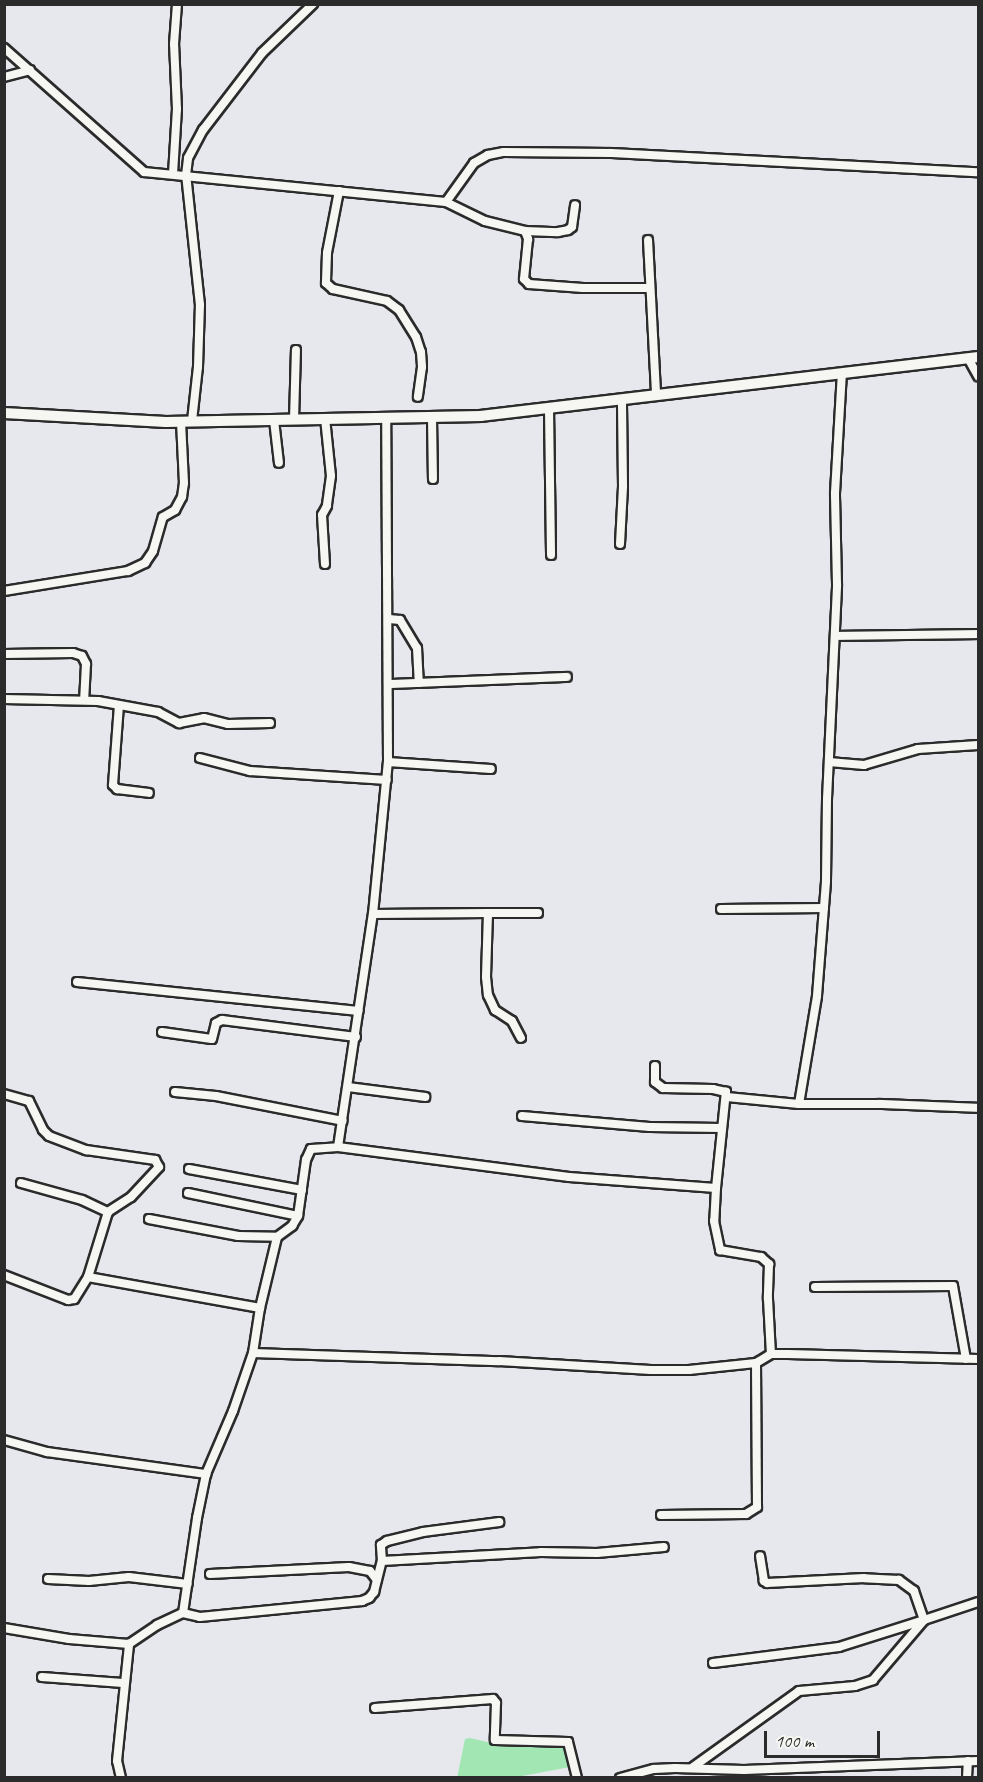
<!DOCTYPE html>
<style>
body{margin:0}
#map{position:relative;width:983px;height:1782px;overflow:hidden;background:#e6e8ee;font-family:Caveat,sans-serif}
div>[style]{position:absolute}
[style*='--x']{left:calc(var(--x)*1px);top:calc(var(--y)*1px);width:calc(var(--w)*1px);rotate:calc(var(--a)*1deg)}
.green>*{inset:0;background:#a2e7b3}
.roads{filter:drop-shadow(2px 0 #2b2b2b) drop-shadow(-2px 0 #2b2b2b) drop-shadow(0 2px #2b2b2b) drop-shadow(0 -2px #2b2b2b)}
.street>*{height:8px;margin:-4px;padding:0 4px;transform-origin:4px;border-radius:4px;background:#f6f6f2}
.secondary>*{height:10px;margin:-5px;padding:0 5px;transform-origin:5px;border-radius:5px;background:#f6f6f2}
span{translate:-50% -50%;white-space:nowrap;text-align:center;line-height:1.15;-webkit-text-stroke:4.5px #f6f6f2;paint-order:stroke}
.frame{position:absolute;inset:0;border:6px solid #2b2b2b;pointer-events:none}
.scale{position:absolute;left:764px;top:1731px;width:116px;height:27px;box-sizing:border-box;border:3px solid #2b2b2b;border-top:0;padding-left:8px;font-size:18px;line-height:21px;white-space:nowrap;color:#2b2b2b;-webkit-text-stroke:4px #f6f6f2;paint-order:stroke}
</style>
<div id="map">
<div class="green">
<i style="clip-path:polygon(470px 1738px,496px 1744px,565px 1743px,570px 1767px,517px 1777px,457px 1778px,465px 1739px)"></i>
</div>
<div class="roads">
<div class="street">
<i style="--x:4;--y:48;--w:187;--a:41.5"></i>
<i style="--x:144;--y:172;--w:303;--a:5.7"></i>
<i style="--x:446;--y:202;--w:43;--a:26"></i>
<i style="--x:485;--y:221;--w:41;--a:14"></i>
<i style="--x:525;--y:231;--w:9;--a:69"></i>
<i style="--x:528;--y:239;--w:40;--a:95.7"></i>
<i style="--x:524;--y:279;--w:7;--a:45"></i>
<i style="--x:529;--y:284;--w:54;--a:4.2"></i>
<i style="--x:583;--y:288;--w:67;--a:0"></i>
<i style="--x:4;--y:77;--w:27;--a:-15"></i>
<i style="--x:173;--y:174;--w:65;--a:-86.5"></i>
<i style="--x:177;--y:109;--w:65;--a:-92.6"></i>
<i style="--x:174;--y:44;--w:40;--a:-85.7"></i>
<i style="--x:339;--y:191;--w:63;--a:101"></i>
<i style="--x:327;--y:253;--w:30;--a:92"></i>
<i style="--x:326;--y:283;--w:9;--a:41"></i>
<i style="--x:333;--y:289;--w:55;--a:12.5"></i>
<i style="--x:387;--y:301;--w:15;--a:37"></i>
<i style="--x:399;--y:310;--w:32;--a:58"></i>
<i style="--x:416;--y:337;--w:16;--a:72"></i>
<i style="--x:421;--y:352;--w:15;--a:86"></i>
<i style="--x:422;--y:367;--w:30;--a:98"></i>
<i style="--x:446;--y:202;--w:48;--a:-54.3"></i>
<i style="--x:474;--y:163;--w:16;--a:-30"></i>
<i style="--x:488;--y:155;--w:16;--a:-11"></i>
<i style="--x:504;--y:152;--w:107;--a:0.5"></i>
<i style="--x:611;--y:153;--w:367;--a:3"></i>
<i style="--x:525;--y:231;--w:33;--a:2"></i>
<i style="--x:558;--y:232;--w:10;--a:-11"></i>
<i style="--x:568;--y:230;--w:5;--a:-37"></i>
<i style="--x:572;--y:227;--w:22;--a:-82"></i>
<i style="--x:648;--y:240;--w:155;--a:87"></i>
<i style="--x:968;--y:358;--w:21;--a:61"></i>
<i style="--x:549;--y:409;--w:146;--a:89.2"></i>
<i style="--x:325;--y:418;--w:58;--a:84.1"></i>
<i style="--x:331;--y:476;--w:30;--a:98"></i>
<i style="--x:327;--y:506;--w:10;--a:119"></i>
<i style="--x:322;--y:515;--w:49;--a:86.5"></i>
<i style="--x:432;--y:418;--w:61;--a:89.1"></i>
<i style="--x:274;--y:420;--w:43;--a:83.4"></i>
<i style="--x:294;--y:420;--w:70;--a:-88.4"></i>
<i style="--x:192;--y:421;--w:54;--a:-83.7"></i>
<i style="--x:198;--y:367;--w:62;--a:-88.2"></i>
<i style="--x:200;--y:305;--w:131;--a:-96.1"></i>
<i style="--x:186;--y:175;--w:17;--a:-83"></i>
<i style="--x:188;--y:158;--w:32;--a:-62"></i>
<i style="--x:203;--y:130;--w:97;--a:-52.5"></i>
<i style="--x:262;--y:53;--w:71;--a:-43.9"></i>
<i style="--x:620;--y:544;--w:58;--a:-87"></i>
<i style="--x:623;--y:486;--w:87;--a:-90.7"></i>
<i style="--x:4;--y:591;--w:126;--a:-9.2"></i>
<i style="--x:128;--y:571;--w:19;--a:-25"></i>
<i style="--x:145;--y:563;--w:14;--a:-56"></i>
<i style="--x:153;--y:551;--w:35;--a:-74"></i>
<i style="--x:163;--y:517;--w:14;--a:-30"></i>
<i style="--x:175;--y:510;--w:15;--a:-62"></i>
<i style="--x:182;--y:497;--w:14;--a:-82"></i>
<i style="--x:184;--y:483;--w:61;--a:-92.8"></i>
<i style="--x:389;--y:619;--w:11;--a:5"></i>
<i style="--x:400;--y:620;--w:33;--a:59"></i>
<i style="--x:417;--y:648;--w:35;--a:87"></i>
<i style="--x:835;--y:636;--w:143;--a:-0.8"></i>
<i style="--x:4;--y:654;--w:69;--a:-0.8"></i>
<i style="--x:73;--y:653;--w:9;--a:18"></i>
<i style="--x:82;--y:656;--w:9;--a:63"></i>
<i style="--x:86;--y:664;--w:36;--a:93"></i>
<i style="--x:389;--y:684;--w:178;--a:-2.3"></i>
<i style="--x:4;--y:699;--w:94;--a:1.2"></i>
<i style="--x:98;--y:701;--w:61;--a:10.4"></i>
<i style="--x:158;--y:712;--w:24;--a:28"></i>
<i style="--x:179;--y:723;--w:25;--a:-11"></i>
<i style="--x:204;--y:718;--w:25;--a:14"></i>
<i style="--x:228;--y:724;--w:42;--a:-1.4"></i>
<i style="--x:119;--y:705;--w:80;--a:94.3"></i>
<i style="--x:113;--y:785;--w:6;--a:45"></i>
<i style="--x:117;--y:789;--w:32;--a:7"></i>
<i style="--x:200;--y:758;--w:52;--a:14.6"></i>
<i style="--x:250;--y:771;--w:137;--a:3.8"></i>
<i style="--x:388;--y:762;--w:103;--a:3.9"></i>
<i style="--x:829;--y:762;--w:35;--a:5"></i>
<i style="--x:864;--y:765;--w:56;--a:-16.5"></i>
<i style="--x:918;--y:749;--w:60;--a:-3.8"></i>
<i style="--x:721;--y:909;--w:103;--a:-0.6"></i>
<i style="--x:488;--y:913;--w:50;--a:0"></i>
<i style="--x:373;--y:914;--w:115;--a:-0.5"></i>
<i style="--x:488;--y:913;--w:64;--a:91.8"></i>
<i style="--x:486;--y:977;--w:18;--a:84"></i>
<i style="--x:488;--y:995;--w:17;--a:65"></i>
<i style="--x:495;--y:1010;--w:20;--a:33"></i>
<i style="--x:512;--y:1021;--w:19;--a:62"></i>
<i style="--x:77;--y:982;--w:283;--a:5.9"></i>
<i style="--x:162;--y:1032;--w:50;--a:8"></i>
<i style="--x:212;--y:1039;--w:16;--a:-76"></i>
<i style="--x:216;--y:1023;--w:7;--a:-27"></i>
<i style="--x:222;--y:1020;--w:135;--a:7.2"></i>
<i style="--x:348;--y:1087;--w:78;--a:7.4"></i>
<i style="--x:175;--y:1092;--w:41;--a:5.6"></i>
<i style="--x:216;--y:1096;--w:129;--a:11.1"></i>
<i style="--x:4;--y:1094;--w:26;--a:16"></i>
<i style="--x:29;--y:1101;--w:32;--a:64"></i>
<i style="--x:43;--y:1130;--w:8;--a:45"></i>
<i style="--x:49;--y:1136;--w:40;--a:21"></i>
<i style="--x:86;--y:1150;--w:70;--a:8.2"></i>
<i style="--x:155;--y:1160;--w:8;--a:60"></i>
<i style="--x:159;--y:1167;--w:41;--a:133"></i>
<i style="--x:131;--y:1197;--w:27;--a:147"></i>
<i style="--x:108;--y:1212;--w:68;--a:107.1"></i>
<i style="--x:88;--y:1277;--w:26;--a:122"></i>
<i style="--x:74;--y:1299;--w:6;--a:171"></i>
<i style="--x:68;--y:1300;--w:69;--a:-158.7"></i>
<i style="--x:727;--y:1097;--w:72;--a:5.6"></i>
<i style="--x:799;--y:1104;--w:109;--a:-80.5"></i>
<i style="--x:817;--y:996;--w:115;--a:-85.5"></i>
<i style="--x:826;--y:881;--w:82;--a:-89.3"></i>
<i style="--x:827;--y:799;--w:215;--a:-87.3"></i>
<i style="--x:837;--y:584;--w:91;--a:-91.3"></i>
<i style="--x:835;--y:493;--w:120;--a:-86.7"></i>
<i style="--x:799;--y:1104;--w:81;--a:0"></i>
<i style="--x:880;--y:1104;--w:98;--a:2.3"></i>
<i style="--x:522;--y:1116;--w:128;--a:4.9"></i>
<i style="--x:650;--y:1127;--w:71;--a:0.8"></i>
<i style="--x:338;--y:1147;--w:236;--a:-81.5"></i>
<i style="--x:373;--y:914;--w:153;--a:-84.4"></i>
<i style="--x:388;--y:762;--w:344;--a:-90.3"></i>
<i style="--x:189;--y:1169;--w:115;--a:10.5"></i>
<i style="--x:21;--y:1183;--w:63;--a:15.6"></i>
<i style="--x:82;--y:1200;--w:29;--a:25"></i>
<i style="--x:716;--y:1188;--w:33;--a:93"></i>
<i style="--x:714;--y:1221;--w:30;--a:78"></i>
<i style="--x:720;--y:1250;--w:42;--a:9.7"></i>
<i style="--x:761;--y:1257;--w:11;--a:41"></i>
<i style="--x:769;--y:1264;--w:35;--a:92"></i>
<i style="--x:768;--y:1299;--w:55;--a:86.9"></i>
<i style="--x:188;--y:1193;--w:112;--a:11.8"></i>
<i style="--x:149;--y:1219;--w:91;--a:10.8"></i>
<i style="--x:238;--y:1236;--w:39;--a:1"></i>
<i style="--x:88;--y:1277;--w:175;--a:10.2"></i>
<i style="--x:815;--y:1287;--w:138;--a:-0.4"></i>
<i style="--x:953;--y:1286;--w:74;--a:79.9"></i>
<i style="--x:253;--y:1353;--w:246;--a:1.9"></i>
<i style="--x:499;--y:1361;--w:152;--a:3.4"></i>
<i style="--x:651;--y:1370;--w:38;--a:0"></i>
<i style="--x:689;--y:1370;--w:67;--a:-6"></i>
<i style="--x:756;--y:1363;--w:17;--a:-31"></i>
<i style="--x:771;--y:1354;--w:17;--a:0"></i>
<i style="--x:788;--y:1354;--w:190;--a:1.5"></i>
<i style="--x:4;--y:1440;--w:45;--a:15.6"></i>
<i style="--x:47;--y:1452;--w:161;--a:7.9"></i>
<i style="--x:661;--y:1515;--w:85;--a:-0.7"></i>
<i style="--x:746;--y:1514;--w:13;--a:-32"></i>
<i style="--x:757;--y:1507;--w:144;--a:-90.4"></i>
<i style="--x:382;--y:1561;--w:16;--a:-94"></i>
<i style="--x:381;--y:1545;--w:7;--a:-34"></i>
<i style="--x:387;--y:1541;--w:37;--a:-14"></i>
<i style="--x:423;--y:1532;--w:77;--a:-7.5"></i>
<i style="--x:210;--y:1574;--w:139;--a:-2.9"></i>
<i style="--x:349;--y:1567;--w:21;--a:11"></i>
<i style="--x:370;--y:1571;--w:11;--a:52"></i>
<i style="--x:48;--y:1579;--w:41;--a:2.8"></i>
<i style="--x:89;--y:1581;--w:40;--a:-5.7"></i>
<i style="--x:129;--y:1577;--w:59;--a:6.8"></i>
<i style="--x:183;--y:1613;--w:96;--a:-81.6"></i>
<i style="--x:197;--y:1518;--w:45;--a:-78.4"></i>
<i style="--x:206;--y:1474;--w:69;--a:-66.8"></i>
<i style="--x:233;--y:1411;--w:61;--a:-71"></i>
<i style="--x:253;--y:1353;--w:46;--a:-81.2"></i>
<i style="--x:260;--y:1308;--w:73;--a:-76.5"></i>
<i style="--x:277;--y:1237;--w:19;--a:-36"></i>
<i style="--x:292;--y:1226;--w:12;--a:-59"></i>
<i style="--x:298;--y:1216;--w:57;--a:-81.9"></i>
<i style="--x:306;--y:1160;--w:12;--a:-66"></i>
<i style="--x:311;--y:1149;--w:27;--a:-4"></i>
<i style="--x:338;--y:1147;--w:233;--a:7.4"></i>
<i style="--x:569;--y:1177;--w:147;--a:4.3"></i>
<i style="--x:716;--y:1188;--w:97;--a:-84.1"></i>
<i style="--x:726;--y:1092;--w:13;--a:-167"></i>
<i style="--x:713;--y:1089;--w:50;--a:-178.9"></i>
<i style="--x:663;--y:1088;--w:10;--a:-143"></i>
<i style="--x:655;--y:1082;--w:16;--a:-90"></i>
<i style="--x:4;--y:1628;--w:66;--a:9.6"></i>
<i style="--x:69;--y:1639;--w:60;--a:4.8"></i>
<i style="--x:713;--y:1663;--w:127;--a:-7.2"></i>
<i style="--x:839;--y:1647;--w:89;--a:-17.6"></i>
<i style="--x:924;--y:1620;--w:31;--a:-109"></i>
<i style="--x:914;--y:1591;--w:19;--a:-144"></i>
<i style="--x:899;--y:1580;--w:35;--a:-177"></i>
<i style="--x:864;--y:1578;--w:97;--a:177"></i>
<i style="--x:767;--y:1583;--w:4;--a:-146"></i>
<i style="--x:764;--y:1581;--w:25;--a:-99"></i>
<i style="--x:42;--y:1677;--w:81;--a:4.2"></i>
<i style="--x:375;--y:1708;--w:118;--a:-4.4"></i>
<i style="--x:493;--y:1699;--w:5;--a:53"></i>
<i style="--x:496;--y:1703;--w:37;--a:92"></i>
<i style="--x:495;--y:1740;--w:73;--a:1.6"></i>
<i style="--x:568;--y:1742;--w:37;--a:76"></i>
<i style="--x:693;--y:1767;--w:130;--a:-35.6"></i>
<i style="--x:799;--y:1691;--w:56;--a:-5.1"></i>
<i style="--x:855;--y:1686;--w:19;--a:-18"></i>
<i style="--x:873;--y:1680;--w:79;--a:-49.6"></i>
<i style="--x:924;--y:1620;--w:57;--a:-18.4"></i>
<i style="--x:121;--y:1778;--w:17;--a:-103"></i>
<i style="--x:117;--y:1761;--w:118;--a:-84.1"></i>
<i style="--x:129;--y:1644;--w:34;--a:-34"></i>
<i style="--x:157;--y:1625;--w:29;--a:-25"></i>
<i style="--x:183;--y:1613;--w:17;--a:13"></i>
<i style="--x:200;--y:1617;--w:163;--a:-5.6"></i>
<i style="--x:362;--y:1601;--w:8;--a:-23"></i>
<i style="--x:369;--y:1598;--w:8;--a:-50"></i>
<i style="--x:374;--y:1592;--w:32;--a:-76"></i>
<i style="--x:382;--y:1561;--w:159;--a:-3.2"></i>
<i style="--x:541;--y:1552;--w:56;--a:1"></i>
<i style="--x:597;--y:1553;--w:67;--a:-5.1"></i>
<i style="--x:620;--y:1778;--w:35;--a:-15"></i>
<i style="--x:654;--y:1769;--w:21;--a:-3"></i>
<i style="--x:675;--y:1768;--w:69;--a:1.7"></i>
<i style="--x:744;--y:1770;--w:234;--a:-2.2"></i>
<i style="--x:967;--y:1778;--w:17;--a:-87"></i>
</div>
<div class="secondary">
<i style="--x:4;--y:413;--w:162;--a:3.2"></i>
<i style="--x:166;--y:422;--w:315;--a:-1.1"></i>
<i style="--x:481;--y:416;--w:500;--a:-6.77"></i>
</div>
</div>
<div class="frame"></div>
<div class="scale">100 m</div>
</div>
